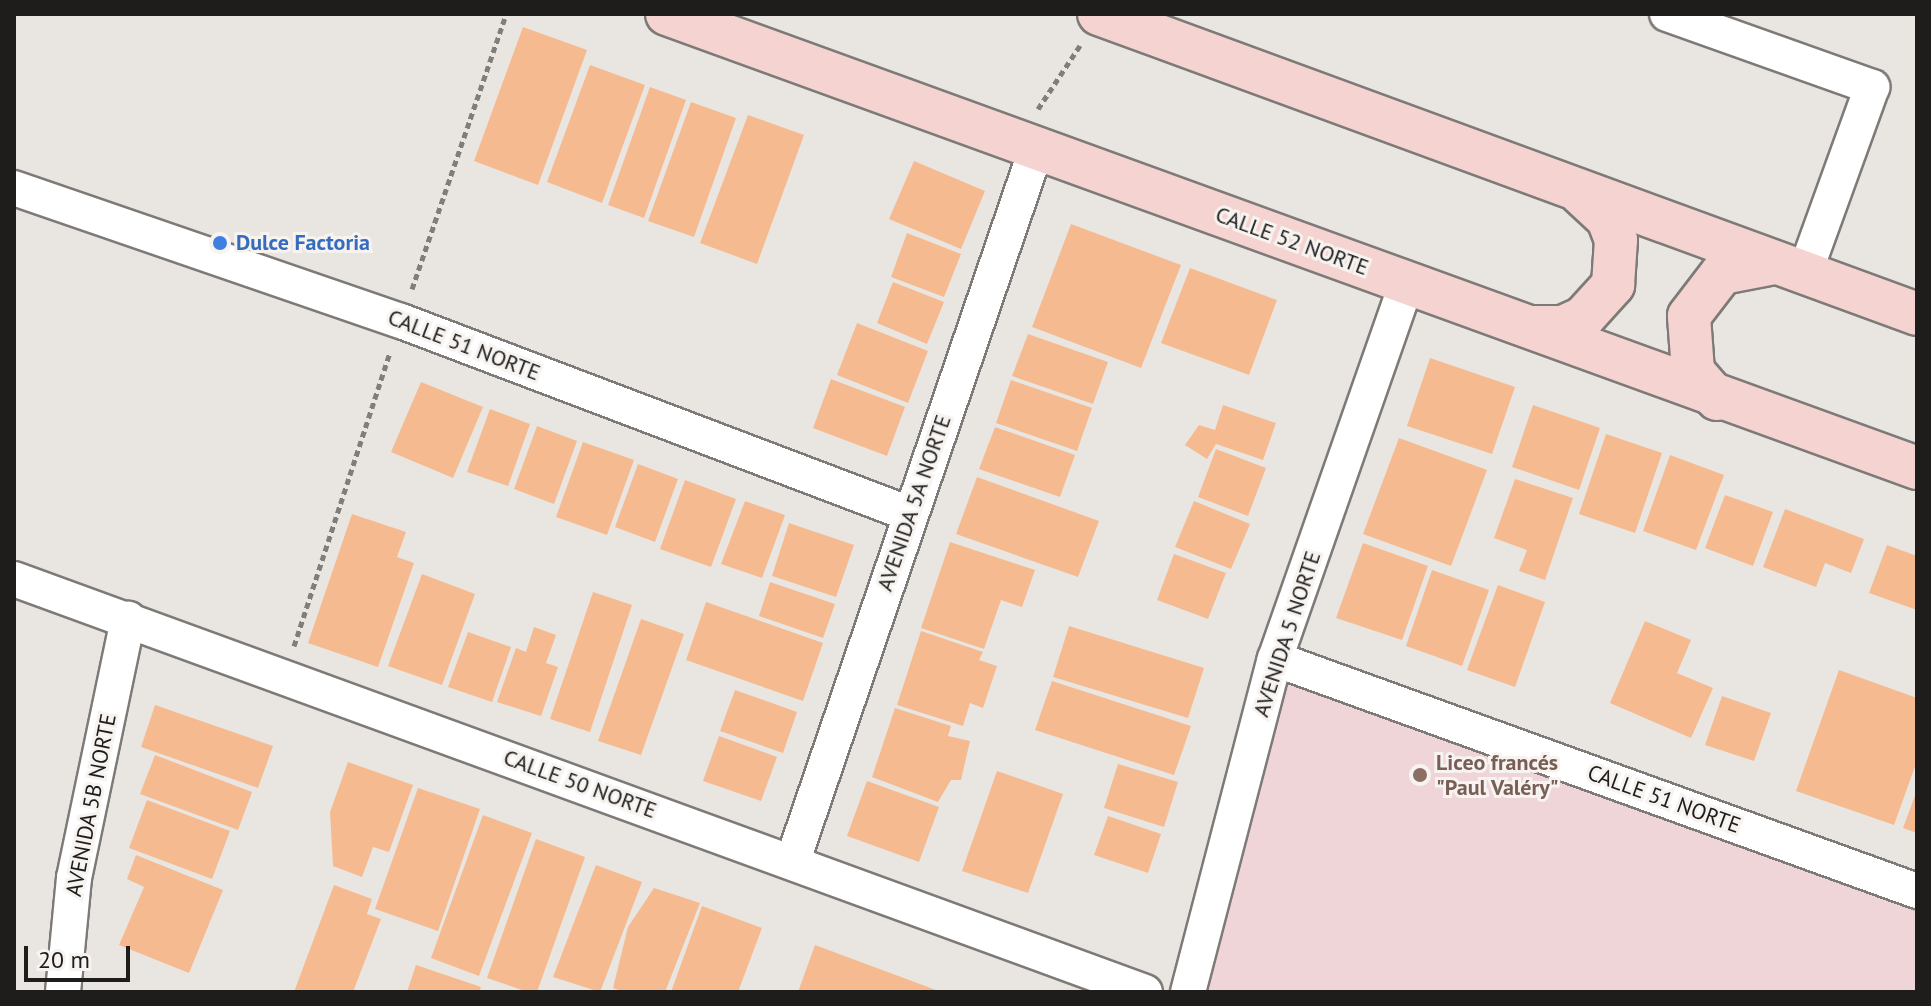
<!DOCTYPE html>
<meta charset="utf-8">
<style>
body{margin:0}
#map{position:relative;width:1931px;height:1006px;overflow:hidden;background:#e9e6e2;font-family:"PT Sans",sans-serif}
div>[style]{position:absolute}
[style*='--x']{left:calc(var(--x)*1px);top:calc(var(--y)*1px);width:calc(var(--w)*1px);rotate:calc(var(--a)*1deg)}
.education>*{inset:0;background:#efd5d8}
.building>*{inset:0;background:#f6ba90}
.path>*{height:5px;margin-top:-2.5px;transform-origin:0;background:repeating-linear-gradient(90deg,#807e7b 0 6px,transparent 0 10px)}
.roads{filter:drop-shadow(2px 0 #7d7a77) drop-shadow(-2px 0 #7d7a77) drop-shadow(0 2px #7d7a77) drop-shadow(0 -2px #7d7a77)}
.minor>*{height:34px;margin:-17px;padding:0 17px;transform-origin:17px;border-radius:17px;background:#fff}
.major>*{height:42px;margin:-21px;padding:0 21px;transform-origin:21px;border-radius:21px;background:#f5d3d0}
.dots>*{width:22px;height:22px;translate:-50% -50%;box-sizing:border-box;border:4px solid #f6f3f0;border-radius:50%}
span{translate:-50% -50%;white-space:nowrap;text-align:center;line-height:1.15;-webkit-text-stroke:6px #f6f3f0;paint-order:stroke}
.street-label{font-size:22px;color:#1e1d1b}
.shop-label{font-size:22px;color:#366cbe;font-weight:700}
.left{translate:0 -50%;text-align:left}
.education-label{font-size:22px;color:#785e54;font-weight:700}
.frame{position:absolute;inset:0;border:16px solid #1e1d1b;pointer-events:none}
.scale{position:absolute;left:24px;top:946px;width:106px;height:36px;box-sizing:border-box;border:4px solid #1e1d1b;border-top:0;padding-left:10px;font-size:24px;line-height:28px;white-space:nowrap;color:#1e1d1b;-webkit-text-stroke:6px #f6f3f0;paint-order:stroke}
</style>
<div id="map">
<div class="education">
<i style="clip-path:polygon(1275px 659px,1917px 891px,1917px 992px,1188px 992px)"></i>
</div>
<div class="building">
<i style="clip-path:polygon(523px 27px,587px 50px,538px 185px,474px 161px)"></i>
<i style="clip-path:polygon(590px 65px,645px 85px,602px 203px,547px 182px)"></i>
<i style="clip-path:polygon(650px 87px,686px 100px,644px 218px,608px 205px)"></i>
<i style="clip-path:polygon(691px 102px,736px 118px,694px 237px,648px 221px)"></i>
<i style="clip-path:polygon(748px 115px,804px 135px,757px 264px,700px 243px)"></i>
<i style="clip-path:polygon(914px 161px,985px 191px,961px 249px,889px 219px)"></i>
<i style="clip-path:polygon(1071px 224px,1181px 265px,1141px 368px,1032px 327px)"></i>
<i style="clip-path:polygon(907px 233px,961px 254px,944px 297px,891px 277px)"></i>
<i style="clip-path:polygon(1190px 268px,1277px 300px,1249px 375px,1161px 343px)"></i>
<i style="clip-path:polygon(893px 282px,944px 302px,927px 344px,877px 323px)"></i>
<i style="clip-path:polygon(857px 323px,928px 351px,908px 403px,837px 375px)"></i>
<i style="clip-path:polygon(1028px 334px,1108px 362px,1093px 404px,1012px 376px)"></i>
<i style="clip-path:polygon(1430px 358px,1515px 387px,1492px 454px,1407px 426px)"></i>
<i style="clip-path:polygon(831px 379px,905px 407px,887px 456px,813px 428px)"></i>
<i style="clip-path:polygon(1011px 380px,1092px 408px,1077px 451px,996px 423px)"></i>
<i style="clip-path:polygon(421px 382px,483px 407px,453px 478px,391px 452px)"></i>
<i style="clip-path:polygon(1223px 405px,1276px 423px,1263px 460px,1216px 444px,1207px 459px,1185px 445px,1199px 425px,1215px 430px)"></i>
<i style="clip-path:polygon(1533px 405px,1600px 428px,1579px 490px,1512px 467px)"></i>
<i style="clip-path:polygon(490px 409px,530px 424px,508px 486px,467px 472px)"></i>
<i style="clip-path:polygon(537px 426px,577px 441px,554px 504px,514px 489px)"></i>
<i style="clip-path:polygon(995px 427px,1075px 455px,1060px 497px,979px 469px)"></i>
<i style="clip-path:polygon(1606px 434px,1662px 453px,1635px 533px,1579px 514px)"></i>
<i style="clip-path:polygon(1399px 438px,1487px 470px,1451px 566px,1363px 534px)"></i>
<i style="clip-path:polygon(583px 442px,634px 460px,607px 535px,556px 517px)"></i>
<i style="clip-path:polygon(1216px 449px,1266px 468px,1248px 516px,1198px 497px)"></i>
<i style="clip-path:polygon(1670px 455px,1724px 475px,1696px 550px,1643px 531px)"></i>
<i style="clip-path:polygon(638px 464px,678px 479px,655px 542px,615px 527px)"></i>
<i style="clip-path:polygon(977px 477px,1099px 521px,1078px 577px,956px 534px)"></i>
<i style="clip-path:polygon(1515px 479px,1573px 498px,1545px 580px,1519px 571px,1527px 550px,1494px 538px)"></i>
<i style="clip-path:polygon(685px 480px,736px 499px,711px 567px,660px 549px)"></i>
<i style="clip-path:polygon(1725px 495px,1773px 512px,1753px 566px,1705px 548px)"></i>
<i style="clip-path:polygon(745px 501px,785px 515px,762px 578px,721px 564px)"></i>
<i style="clip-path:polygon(1194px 501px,1250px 524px,1231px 569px,1175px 547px)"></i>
<i style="clip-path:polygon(1785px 509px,1864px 539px,1851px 573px,1825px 563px,1816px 587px,1763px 567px)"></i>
<i style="clip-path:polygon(352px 514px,406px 532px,397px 557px,414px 563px,378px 667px,308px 643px)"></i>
<i style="clip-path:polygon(789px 523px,854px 545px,836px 597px,772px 576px)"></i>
<i style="clip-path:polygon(950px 542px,1035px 570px,1022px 607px,1001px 600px,984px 649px,921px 628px)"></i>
<i style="clip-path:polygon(1363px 543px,1428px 566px,1402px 640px,1336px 618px)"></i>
<i style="clip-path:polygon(1887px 545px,1917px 556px,1917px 610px,1869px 593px)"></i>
<i style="clip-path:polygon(1174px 554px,1226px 573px,1208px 619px,1157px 600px)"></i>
<i style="clip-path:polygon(1432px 570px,1489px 590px,1462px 666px,1406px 646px)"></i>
<i style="clip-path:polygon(422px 574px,475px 594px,442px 685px,388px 666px)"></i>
<i style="clip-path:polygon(770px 582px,835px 604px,823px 638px,759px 616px)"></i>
<i style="clip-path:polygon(1498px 585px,1545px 602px,1515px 687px,1467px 670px)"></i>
<i style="clip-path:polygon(593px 592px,632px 605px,590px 732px,550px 719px)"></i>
<i style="clip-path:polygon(706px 602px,823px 643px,803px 701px,686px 660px)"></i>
<i style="clip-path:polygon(641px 619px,684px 634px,641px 755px,598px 741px)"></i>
<i style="clip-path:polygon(1645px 621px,1691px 640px,1677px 673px,1713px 688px,1691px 738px,1610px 703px)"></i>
<i style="clip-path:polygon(1069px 626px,1204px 668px,1188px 718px,1053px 677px)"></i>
<i style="clip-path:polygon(534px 627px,556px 635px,546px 663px,558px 667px,541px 716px,497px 702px,516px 648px,526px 652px)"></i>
<i style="clip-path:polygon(921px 631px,983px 652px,979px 660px,997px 666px,983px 708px,970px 703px,963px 726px,897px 705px)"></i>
<i style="clip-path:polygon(468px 632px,511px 647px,492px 702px,448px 687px)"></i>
<i style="clip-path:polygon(1839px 670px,1917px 698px,1917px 761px,1894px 825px,1796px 791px)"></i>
<i style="clip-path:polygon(1052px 681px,1191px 726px,1174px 775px,1035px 730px)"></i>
<i style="clip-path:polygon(735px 690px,797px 712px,783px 753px,720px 731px)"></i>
<i style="clip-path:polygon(1722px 696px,1771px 713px,1754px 761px,1705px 745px)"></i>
<i style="clip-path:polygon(155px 705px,273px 746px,258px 788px,141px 747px)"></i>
<i style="clip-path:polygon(895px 708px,951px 726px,948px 736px,970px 741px,961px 780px,951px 780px,938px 802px,872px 777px)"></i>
<i style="clip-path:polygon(719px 736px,777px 757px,761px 801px,703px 781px)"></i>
<i style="clip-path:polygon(155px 755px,252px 792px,238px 830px,140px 794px)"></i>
<i style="clip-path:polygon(348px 762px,413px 785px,389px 852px,373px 847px,362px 877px,333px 866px,330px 812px)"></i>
<i style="clip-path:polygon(1118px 764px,1178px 782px,1164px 827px,1104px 808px)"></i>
<i style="clip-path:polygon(997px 771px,1063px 794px,1028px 893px,962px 871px)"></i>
<i style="clip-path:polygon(867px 781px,939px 807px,919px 862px,847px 836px)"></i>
<i style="clip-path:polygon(418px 788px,480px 809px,438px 931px,375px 909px)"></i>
<i style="clip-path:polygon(1917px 790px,1917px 833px,1903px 828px)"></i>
<i style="clip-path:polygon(147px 800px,230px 831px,212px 879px,129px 848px)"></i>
<i style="clip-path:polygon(483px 815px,532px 833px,479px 976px,431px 958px)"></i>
<i style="clip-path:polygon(1108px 816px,1161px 834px,1148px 873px,1094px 855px)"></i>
<i style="clip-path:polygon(536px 839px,585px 857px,537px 992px,528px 992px,487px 978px)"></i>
<i style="clip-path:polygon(136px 855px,223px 890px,189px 973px,119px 945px,144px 887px,127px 879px)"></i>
<i style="clip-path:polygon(596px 865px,642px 882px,600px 992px,553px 977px)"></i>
<i style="clip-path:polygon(334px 885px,372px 899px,367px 914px,381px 919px,353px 992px,294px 992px)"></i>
<i style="clip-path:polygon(654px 888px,700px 903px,665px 992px,624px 992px,613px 988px,628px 927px)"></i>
<i style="clip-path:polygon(702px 906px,762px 928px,738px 992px,671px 992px)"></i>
<i style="clip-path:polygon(815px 945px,936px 990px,935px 992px,798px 992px)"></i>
<i style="clip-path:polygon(416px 965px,481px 987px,479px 992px,407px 992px)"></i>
</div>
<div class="path">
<i style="--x:1038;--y:109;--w:78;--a:-56.5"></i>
<i style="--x:412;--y:289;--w:291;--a:-71.1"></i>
<i style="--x:294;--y:646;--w:309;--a:-71.9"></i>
</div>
<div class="roads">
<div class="minor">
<i style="--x:1667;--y:14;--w:218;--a:19.6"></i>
<i style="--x:1872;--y:87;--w:197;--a:109.9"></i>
<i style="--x:14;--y:188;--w:409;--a:19"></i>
<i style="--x:401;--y:321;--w:544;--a:20.77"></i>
<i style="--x:14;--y:579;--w:1204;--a:20.06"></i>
<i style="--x:1275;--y:659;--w:683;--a:19.87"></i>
<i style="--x:793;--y:860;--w:754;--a:-71.11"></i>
<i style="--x:63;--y:992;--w:115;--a:-84.5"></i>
<i style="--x:74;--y:878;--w:265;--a:-78.2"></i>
<i style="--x:1188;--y:992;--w:344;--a:-75.4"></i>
<i style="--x:1275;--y:659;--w:398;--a:-70.7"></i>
</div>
<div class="major">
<i style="--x:667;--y:14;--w:1330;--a:19.96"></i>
<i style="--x:1099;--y:14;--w:871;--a:20.14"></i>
<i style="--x:1531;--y:327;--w:32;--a:0"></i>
<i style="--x:1563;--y:327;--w:22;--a:-24"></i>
<i style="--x:1583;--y:318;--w:45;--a:-47.7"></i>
<i style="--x:1613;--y:285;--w:45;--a:-86.2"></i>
<i style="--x:1616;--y:240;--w:22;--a:-111"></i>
<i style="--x:1608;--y:219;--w:38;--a:-137"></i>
<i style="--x:1717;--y:399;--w:37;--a:-131"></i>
<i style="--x:1693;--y:371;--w:55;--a:-94.2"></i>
<i style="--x:1689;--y:316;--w:54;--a:-52.5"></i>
<i style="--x:1722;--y:273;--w:54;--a:-10.7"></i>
</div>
</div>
<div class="dots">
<i style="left:220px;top:243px;background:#3f7fe0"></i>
<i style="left:1420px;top:775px;background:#8d6e63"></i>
</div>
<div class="street-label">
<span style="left:1292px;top:241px;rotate:20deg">CALLE 52 NORTE</span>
<span style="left:464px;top:345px;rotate:21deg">CALLE 51 NORTE</span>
<span style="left:914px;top:503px;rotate:-71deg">AVENIDA 5A NORTE</span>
<span style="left:1287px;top:634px;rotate:-72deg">AVENIDA 5 NORTE</span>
<span style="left:580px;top:784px;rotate:20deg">CALLE 50 NORTE</span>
<span style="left:1664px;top:799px;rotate:20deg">CALLE 51 NORTE</span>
<span style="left:91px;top:805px;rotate:-79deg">AVENIDA 5B NORTE</span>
</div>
<div class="shop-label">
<span class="left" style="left:236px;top:243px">Dulce Factoria</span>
</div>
<div class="education-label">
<span class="left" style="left:1436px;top:775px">Liceo francés<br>"Paul Valéry"</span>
</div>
<div class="frame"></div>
<div class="scale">20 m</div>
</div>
